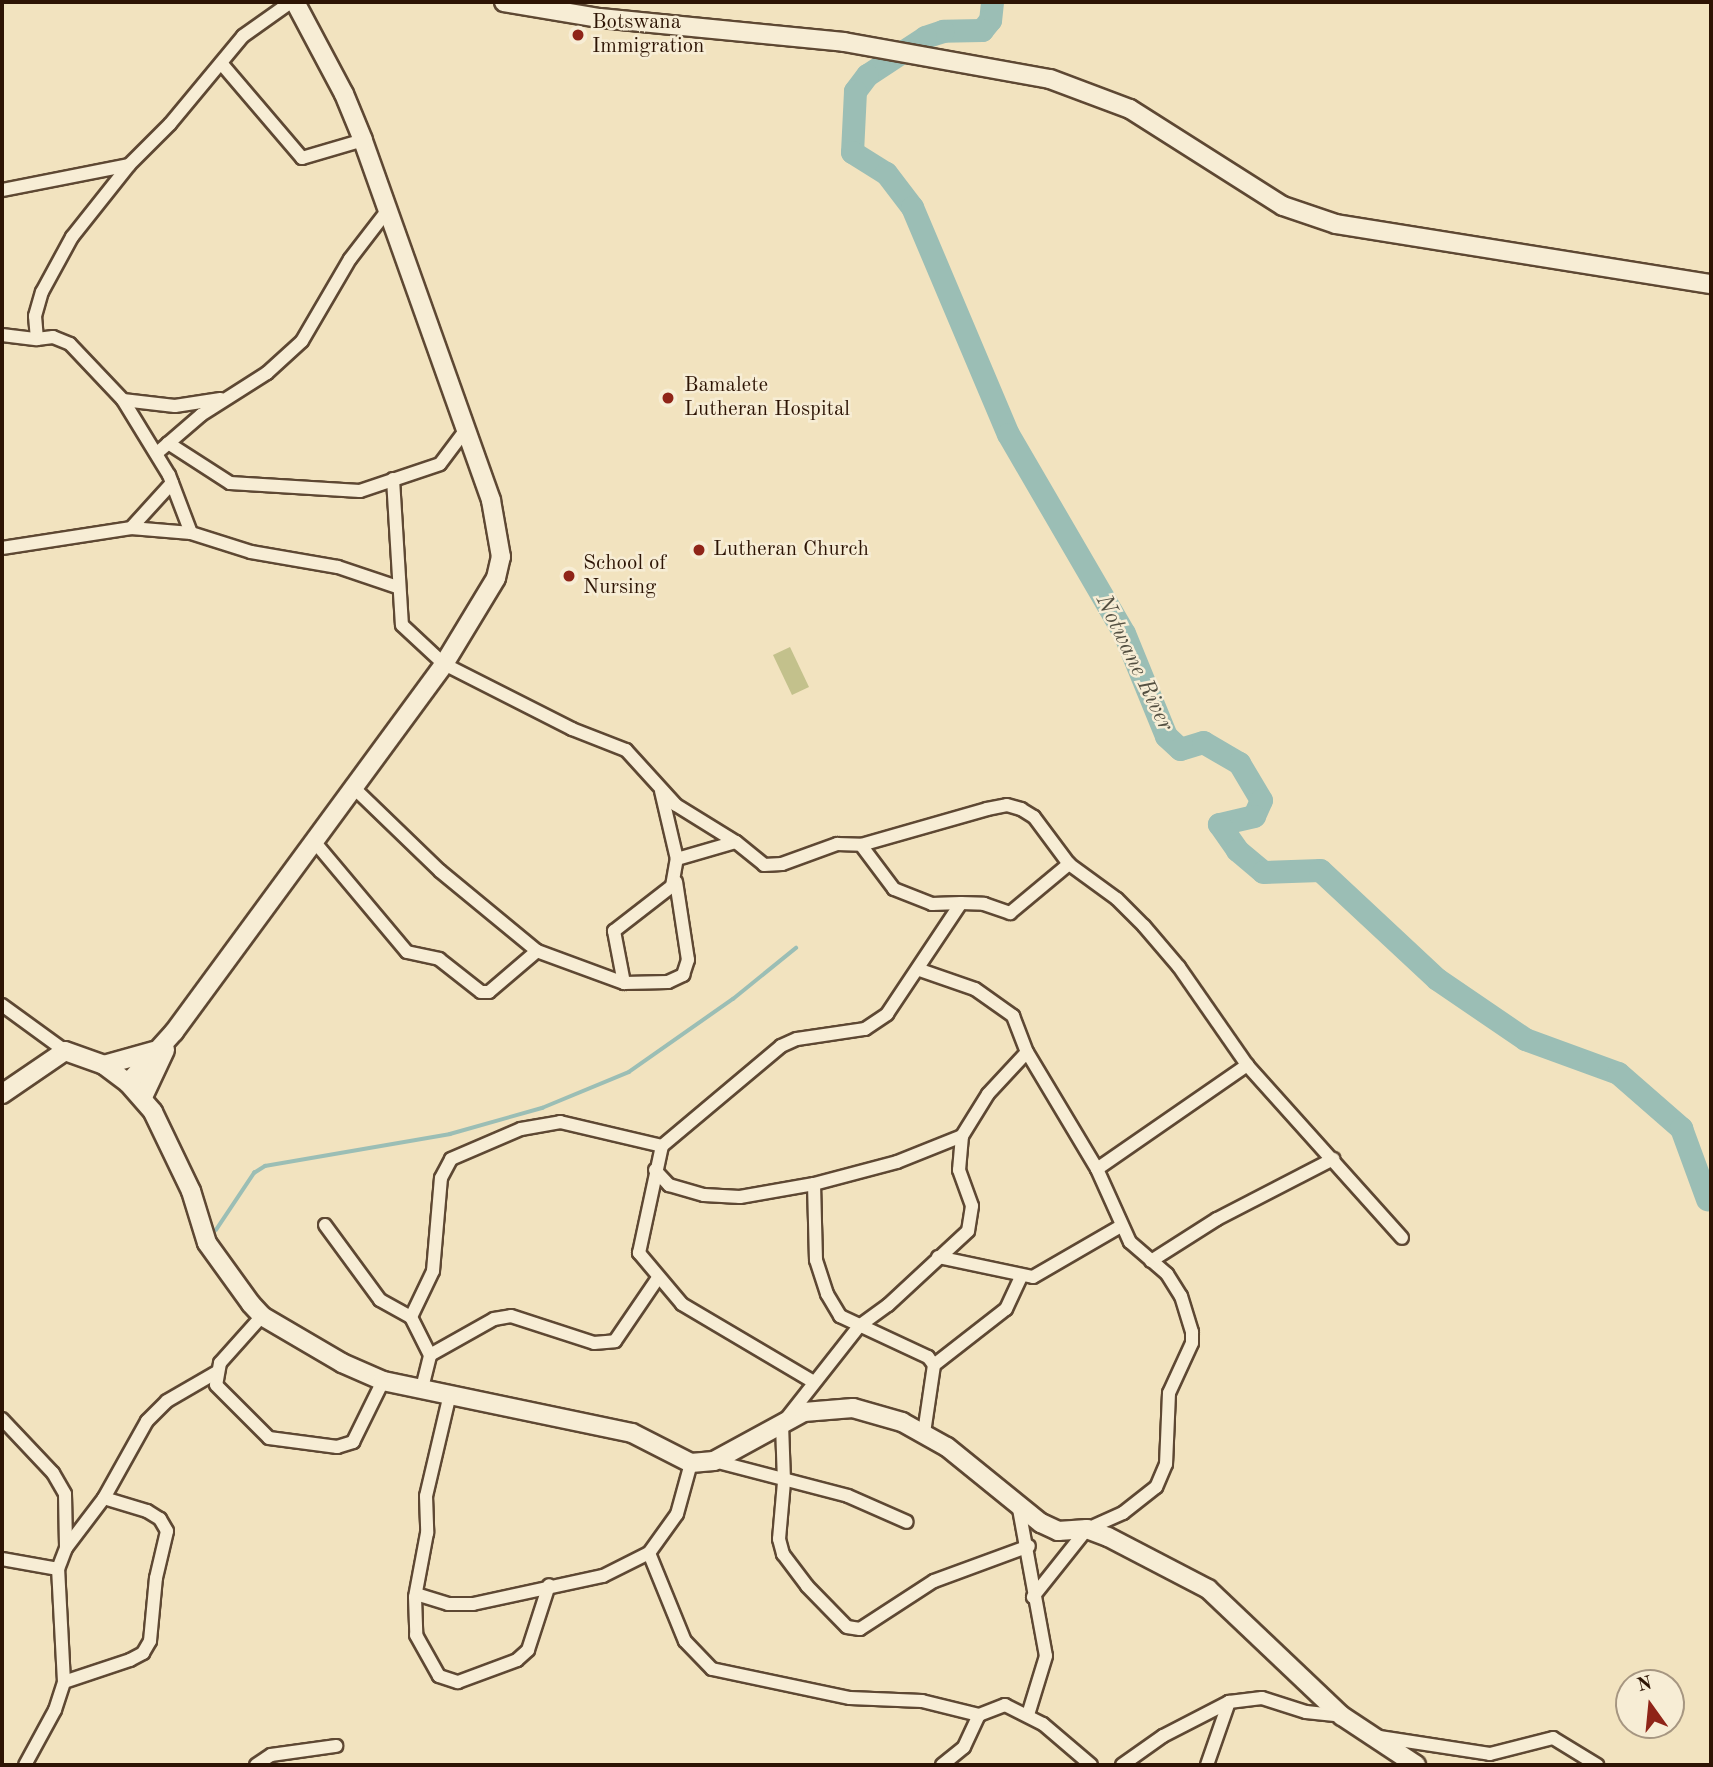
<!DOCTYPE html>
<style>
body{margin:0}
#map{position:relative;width:1713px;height:1767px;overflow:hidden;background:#f2e3bf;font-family:"Old Standard TT",serif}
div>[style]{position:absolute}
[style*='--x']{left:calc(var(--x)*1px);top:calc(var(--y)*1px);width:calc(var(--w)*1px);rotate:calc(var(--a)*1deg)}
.green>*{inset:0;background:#c3c18c}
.stream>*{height:3.5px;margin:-1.75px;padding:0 1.75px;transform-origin:1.75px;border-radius:1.75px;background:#9bbeb5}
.river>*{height:23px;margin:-11.5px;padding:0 11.5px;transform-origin:11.5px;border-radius:11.5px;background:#9bbeb5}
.roads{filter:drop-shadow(2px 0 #5e4833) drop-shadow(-2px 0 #5e4833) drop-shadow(0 2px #5e4833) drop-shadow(0 -2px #5e4833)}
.street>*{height:12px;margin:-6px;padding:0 6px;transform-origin:6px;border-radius:6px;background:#f7edd5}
.secondary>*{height:18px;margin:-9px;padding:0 9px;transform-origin:9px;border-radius:9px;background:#f7edd5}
.dots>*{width:19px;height:19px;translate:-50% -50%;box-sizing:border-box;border:4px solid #f7edd5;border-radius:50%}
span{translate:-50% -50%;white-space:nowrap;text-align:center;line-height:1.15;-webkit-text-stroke:5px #f7edd5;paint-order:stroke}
.poi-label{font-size:21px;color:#2d1404}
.left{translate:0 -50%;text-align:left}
.water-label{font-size:23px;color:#545042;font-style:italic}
.frame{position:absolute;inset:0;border:4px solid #2d1404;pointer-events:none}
.north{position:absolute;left:1615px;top:1669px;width:70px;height:70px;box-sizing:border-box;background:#f7edd5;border:2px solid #a69681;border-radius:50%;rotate:345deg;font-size:19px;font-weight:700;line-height:28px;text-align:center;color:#2d1404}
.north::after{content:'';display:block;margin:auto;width:24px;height:32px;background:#8f2418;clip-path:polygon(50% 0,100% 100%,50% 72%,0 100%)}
</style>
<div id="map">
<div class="green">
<i style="clip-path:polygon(790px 647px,809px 687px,792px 695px,773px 655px)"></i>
</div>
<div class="stream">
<i style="--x:1707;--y:1199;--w:8;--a:60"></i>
<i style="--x:216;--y:1230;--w:69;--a:-56.3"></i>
<i style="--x:254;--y:1173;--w:13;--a:-32"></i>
<i style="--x:265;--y:1166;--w:188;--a:-9.8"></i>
<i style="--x:450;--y:1134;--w:96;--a:-15.8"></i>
<i style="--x:542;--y:1108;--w:94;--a:-22.5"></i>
<i style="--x:629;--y:1072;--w:127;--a:-35.1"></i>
<i style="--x:733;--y:999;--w:81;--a:-39"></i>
</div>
<div class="river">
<i style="--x:992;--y:2;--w:18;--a:96"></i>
<i style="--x:990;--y:20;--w:13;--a:129"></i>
<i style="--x:982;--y:30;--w:39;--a:179"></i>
<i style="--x:943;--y:31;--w:19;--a:162"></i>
<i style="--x:925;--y:37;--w:69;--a:146.8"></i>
<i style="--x:867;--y:75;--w:20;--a:127"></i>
<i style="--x:855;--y:91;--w:61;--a:92.8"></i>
<i style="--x:852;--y:152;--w:40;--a:32"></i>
<i style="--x:886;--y:173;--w:43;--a:52.6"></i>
<i style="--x:912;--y:207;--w:246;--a:67.1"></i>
<i style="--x:1008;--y:434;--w:230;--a:59.8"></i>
<i style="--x:1124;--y:633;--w:111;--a:67.8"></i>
<i style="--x:1166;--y:736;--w:19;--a:43"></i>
<i style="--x:1180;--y:749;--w:24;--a:-17"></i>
<i style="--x:1203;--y:742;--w:42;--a:30.3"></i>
<i style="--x:1239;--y:763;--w:43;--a:59.3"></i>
<i style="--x:1261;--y:800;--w:17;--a:114"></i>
<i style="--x:1254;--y:816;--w:36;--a:167"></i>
<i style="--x:1219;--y:824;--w:32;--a:55"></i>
<i style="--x:1237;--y:850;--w:34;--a:40"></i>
<i style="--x:1263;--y:872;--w:57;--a:-2"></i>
<i style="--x:1320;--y:870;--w:160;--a:43"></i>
<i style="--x:1437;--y:979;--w:107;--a:34.3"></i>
<i style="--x:1525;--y:1039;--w:99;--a:20.1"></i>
<i style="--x:1618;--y:1073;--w:84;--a:41.1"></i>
<i style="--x:1681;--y:1128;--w:76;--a:69.9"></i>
</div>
<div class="roads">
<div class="street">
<i style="--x:221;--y:63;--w:125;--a:49.5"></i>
<i style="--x:302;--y:158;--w:64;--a:-16.4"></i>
<i style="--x:2;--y:190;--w:129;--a:-11.1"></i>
<i style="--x:2;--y:335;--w:35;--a:7"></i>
<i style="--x:37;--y:339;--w:23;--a:-95"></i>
<i style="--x:35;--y:316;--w:25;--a:-74"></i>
<i style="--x:42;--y:292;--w:63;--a:-61.4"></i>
<i style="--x:72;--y:237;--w:92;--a:-51.6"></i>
<i style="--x:129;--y:165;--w:58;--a:-45"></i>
<i style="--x:170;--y:124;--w:114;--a:-50.3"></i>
<i style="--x:243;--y:36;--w:59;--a:-35.3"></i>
<i style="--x:37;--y:339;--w:16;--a:-7"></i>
<i style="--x:53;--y:337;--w:18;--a:22"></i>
<i style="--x:70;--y:344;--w:77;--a:46.6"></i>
<i style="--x:123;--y:400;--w:88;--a:58.5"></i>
<i style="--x:169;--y:475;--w:62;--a:69.2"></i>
<i style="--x:123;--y:400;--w:52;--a:6.6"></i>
<i style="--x:175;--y:406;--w:46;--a:-8.8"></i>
<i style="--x:168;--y:443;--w:74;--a:32.8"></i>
<i style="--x:230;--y:483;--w:130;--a:3.5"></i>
<i style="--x:360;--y:491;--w:84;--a:-18.6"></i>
<i style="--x:440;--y:464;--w:45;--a:-53.1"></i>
<i style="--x:157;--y:453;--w:58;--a:-40.8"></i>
<i style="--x:201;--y:415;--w:78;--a:-32.5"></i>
<i style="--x:267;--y:373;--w:47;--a:-42.4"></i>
<i style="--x:302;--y:341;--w:95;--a:-59.7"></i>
<i style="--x:350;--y:259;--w:61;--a:-52.4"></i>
<i style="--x:393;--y:479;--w:146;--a:86.5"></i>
<i style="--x:402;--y:625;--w:57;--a:42.9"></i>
<i style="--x:444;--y:664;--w:144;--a:26.9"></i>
<i style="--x:572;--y:729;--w:58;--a:21.3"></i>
<i style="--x:626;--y:750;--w:74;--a:47.7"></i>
<i style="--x:676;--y:805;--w:70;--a:31.7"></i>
<i style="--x:131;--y:528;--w:61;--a:-47.7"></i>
<i style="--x:2;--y:548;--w:131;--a:-8.8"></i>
<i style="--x:131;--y:528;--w:60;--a:4.8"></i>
<i style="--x:191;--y:533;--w:63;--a:17.6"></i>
<i style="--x:251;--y:552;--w:88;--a:9.8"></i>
<i style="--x:338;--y:567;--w:62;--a:18.7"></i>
<i style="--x:353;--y:787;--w:121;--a:44"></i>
<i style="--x:440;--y:871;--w:126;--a:39.5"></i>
<i style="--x:537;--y:951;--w:93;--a:20.2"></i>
<i style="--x:624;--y:983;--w:44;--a:-1.3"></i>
<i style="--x:668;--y:982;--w:17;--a:-25"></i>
<i style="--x:683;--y:975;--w:16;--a:-72"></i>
<i style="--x:688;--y:960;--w:79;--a:-98.7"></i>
<i style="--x:661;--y:791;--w:70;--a:76.8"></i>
<i style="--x:313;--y:840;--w:146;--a:50"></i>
<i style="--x:407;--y:952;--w:33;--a:12"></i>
<i style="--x:439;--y:959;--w:53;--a:38.2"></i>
<i style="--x:481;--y:992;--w:8;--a:0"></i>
<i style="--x:489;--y:992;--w:63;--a:-40.5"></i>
<i style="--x:861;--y:845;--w:55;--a:53.1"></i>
<i style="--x:894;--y:889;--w:41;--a:21.5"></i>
<i style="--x:932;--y:904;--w:29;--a:-2"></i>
<i style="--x:920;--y:970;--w:58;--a:19.1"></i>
<i style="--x:975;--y:989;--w:47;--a:35.4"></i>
<i style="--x:1013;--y:1016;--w:39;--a:69"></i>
<i style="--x:1027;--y:1052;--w:136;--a:59.1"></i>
<i style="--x:1097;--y:1169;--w:80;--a:65.7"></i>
<i style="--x:1130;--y:1242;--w:49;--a:40.9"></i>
<i style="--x:1167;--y:1274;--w:26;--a:58"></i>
<i style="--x:1181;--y:1296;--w:38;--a:73"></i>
<i style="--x:1192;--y:1332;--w:11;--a:90"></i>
<i style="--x:1192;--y:1343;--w:55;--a:114.7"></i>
<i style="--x:1169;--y:1393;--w:71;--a:92.4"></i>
<i style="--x:1166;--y:1464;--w:25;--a:113"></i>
<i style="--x:1156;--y:1487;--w:42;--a:141.8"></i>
<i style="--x:1123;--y:1513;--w:39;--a:156"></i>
<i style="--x:1087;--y:1529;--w:87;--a:128.5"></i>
<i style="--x:624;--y:983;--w:53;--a:-100.9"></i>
<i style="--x:614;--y:931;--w:73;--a:-37.8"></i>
<i style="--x:672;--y:886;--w:27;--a:-80"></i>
<i style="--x:677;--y:859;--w:61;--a:-16.1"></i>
<i style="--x:736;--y:842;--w:36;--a:39"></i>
<i style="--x:764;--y:865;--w:18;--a:-3"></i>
<i style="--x:782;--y:864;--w:59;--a:-20"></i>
<i style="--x:837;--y:844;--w:24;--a:2"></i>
<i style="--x:861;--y:845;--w:131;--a:-15.9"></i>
<i style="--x:987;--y:809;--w:20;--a:-11"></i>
<i style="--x:1007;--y:805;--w:15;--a:16"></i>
<i style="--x:1021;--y:809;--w:15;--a:32"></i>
<i style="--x:1034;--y:817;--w:59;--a:53.3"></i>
<i style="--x:1069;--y:864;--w:59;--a:36.1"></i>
<i style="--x:1117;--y:899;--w:38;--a:45"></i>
<i style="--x:1144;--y:926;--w:54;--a:49.5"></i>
<i style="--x:1179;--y:967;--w:119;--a:55.2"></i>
<i style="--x:1247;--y:1065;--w:232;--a:48.1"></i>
<i style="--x:2;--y:1005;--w:78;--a:36.1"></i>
<i style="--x:962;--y:1136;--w:34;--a:95"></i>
<i style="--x:959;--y:1170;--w:38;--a:70"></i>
<i style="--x:972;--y:1206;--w:25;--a:99"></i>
<i style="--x:968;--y:1231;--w:109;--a:137.2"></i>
<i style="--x:888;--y:1305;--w:34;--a:144"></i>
<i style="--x:860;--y:1325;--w:126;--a:128.2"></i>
<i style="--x:782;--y:1424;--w:58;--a:88"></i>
<i style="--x:784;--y:1482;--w:57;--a:95"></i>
<i style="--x:779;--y:1539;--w:16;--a:75"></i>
<i style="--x:783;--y:1554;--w:40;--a:53"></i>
<i style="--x:807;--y:1586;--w:57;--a:45.7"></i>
<i style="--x:847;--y:1627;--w:13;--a:9"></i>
<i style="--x:860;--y:1629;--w:88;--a:-33"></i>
<i style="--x:934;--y:1581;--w:101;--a:-20.2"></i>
<i style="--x:1097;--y:1169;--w:183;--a:-34.7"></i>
<i style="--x:655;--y:1170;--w:21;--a:47"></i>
<i style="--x:669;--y:1185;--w:36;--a:16"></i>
<i style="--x:704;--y:1195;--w:36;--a:3"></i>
<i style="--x:740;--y:1197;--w:75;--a:-10"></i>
<i style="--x:814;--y:1184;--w:76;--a:88.5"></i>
<i style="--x:816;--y:1260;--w:36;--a:72"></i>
<i style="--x:827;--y:1294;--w:26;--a:59"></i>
<i style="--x:840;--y:1316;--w:97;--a:25"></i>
<i style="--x:928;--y:1357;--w:10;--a:53"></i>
<i style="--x:934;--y:1365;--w:69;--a:98.4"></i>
<i style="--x:814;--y:1184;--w:86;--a:-14.8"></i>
<i style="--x:897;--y:1162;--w:70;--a:-21.8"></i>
<i style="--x:962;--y:1136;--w:49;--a:-58.2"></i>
<i style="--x:988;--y:1094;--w:57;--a:-47.1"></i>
<i style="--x:325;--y:1225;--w:93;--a:53.7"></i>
<i style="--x:380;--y:1300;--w:35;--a:29"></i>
<i style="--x:938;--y:1257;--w:97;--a:11.9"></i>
<i style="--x:1033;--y:1277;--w:102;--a:-30.1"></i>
<i style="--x:1151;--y:1261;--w:78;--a:-32.5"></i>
<i style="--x:1217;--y:1219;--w:131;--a:-27.3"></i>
<i style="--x:262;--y:1316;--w:63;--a:131.8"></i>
<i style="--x:220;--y:1363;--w:22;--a:100"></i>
<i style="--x:216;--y:1385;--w:75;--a:45"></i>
<i style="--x:269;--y:1438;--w:69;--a:7.5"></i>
<i style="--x:337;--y:1447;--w:17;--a:-17"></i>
<i style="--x:353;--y:1442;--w:68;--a:-63.8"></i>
<i style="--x:430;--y:1355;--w:42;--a:-116.6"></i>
<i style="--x:411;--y:1317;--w:51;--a:-64.4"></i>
<i style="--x:433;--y:1271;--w:93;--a:-85.1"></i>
<i style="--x:441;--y:1178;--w:21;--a:-62"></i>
<i style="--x:451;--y:1159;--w:76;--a:-23.2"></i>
<i style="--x:521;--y:1129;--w:40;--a:-10"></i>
<i style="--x:560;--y:1122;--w:105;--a:13.2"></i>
<i style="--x:934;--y:1365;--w:91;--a:-37.9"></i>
<i style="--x:1006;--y:1309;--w:35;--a:-65"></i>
<i style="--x:812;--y:1381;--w:151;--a:-149.4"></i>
<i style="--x:682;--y:1304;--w:67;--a:-130.1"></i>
<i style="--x:639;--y:1253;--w:109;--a:-77.9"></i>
<i style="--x:662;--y:1146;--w:155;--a:-40"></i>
<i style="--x:781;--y:1046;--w:17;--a:-24"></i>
<i style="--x:797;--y:1039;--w:69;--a:-8.4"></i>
<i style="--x:865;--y:1029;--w:27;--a:-34"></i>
<i style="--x:887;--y:1014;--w:133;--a:-56.3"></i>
<i style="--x:961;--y:903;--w:23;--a:2"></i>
<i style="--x:984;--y:904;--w:28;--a:19"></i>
<i style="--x:1010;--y:913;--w:77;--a:-39.7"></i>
<i style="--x:422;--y:1388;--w:34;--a:-76"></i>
<i style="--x:430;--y:1355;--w:73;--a:-29.4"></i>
<i style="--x:494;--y:1319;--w:17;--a:-10"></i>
<i style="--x:511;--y:1316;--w:87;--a:18"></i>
<i style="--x:594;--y:1343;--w:21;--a:-5"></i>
<i style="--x:615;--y:1341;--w:76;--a:-55.7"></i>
<i style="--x:450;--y:1394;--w:105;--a:103.2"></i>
<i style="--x:426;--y:1496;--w:37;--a:88"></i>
<i style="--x:427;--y:1533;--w:65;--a:100.6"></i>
<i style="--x:415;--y:1597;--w:38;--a:88"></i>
<i style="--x:416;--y:1635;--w:47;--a:60.7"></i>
<i style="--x:439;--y:1676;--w:20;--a:18"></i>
<i style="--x:458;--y:1682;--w:63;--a:-20.4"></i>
<i style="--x:517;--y:1660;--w:15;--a:-42"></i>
<i style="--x:528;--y:1650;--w:68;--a:-72.1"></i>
<i style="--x:2;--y:1419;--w:74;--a:46.6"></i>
<i style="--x:53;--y:1473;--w:24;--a:60"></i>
<i style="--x:65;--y:1494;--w:54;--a:88.9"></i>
<i style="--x:714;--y:1461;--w:138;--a:14.6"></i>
<i style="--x:848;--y:1496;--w:64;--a:23.8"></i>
<i style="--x:1019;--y:1509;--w:149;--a:79.6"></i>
<i style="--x:1046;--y:1656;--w:62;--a:107"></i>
<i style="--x:649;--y:1553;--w:95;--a:67.8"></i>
<i style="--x:685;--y:1641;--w:39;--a:46"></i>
<i style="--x:712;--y:1669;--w:141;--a:11.9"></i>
<i style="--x:850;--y:1698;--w:72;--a:2.4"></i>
<i style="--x:922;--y:1701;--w:59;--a:13.8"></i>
<i style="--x:2;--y:1559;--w:57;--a:10.1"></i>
<i style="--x:416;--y:1594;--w:34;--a:17"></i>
<i style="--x:448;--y:1604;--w:25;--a:0"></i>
<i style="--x:473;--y:1604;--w:133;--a:-12.2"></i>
<i style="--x:603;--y:1576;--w:51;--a:-26.6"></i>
<i style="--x:649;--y:1553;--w:48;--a:-54.3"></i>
<i style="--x:677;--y:1514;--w:53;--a:-74.6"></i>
<i style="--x:64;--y:1682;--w:70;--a:-18.4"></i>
<i style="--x:130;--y:1660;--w:15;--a:-28"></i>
<i style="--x:143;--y:1653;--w:14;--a:-60"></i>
<i style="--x:150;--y:1641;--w:63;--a:-84.6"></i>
<i style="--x:156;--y:1578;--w:48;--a:-76.8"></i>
<i style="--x:167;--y:1531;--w:14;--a:-120"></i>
<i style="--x:160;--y:1519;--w:15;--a:-148"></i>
<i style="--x:147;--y:1511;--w:45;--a:-163.2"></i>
<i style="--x:1373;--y:1736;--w:118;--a:8.7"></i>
<i style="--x:1490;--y:1754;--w:65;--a:-14.3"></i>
<i style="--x:1553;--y:1738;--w:52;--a:31.5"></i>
<i style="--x:25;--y:1765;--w:63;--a:-61.4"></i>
<i style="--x:55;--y:1710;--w:29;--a:-72"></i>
<i style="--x:64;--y:1682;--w:113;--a:-93"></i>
<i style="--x:58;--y:1569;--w:22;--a:-69"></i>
<i style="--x:66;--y:1548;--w:63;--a:-52.8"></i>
<i style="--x:104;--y:1498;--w:88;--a:-60.8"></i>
<i style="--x:147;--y:1421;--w:28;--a:-45"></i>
<i style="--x:167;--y:1401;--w:58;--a:-30.1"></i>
<i style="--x:256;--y:1765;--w:18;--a:-34"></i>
<i style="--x:271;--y:1755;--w:66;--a:-7.9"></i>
<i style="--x:942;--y:1765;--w:28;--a:-39"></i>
<i style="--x:964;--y:1747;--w:35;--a:-65"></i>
<i style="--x:979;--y:1715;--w:28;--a:-21"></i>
<i style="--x:1005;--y:1705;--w:42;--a:26.6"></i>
<i style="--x:1043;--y:1724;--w:63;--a:40.5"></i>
<i style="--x:1122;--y:1765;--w:50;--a:-35.3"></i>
<i style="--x:1163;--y:1736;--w:74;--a:-27.3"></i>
<i style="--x:1229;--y:1702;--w:33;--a:-7"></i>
<i style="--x:1262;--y:1698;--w:46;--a:17.7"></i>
<i style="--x:1306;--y:1712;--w:36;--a:6"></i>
<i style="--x:1207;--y:1765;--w:67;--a:-70.8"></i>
</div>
<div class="secondary">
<i style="--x:504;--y:2;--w:97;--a:9.5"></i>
<i style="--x:600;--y:18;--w:245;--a:5.6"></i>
<i style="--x:844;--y:42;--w:209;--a:10.2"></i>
<i style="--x:1050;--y:79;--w:85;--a:20.6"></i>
<i style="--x:1130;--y:109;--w:181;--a:32.4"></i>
<i style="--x:1283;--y:206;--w:56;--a:18.8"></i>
<i style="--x:1336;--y:224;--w:380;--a:9.1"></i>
<i style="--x:104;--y:1065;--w:52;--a:-15.6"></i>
<i style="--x:128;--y:1083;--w:69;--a:-48"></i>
<i style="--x:174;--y:1032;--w:456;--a:-53.7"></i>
<i style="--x:444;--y:664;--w:100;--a:-58.8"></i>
<i style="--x:496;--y:578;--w:22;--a:-77"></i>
<i style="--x:501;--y:557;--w:58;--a:-100"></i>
<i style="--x:491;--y:500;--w:382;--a:-109.6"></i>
<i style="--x:363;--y:140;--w:50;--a:-112.4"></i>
<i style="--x:344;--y:94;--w:104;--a:-118"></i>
<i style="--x:2;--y:1094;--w:76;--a:-34.3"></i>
<i style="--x:65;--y:1051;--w:41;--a:19.7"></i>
<i style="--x:104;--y:1065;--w:30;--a:37"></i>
<i style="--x:128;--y:1083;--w:38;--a:49"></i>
<i style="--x:153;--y:1112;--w:88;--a:64.3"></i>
<i style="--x:191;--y:1191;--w:54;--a:72.9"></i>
<i style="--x:207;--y:1243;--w:75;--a:54.2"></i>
<i style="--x:251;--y:1304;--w:16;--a:47"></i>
<i style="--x:262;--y:1316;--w:93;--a:30.4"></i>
<i style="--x:342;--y:1363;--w:45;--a:23.7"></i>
<i style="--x:383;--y:1381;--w:254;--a:11.8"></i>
<i style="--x:632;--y:1433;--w:66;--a:27"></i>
<i style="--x:691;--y:1463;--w:23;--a:-5"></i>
<i style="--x:714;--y:1461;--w:102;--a:-28.6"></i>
<i style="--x:804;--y:1412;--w:49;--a:-4.7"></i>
<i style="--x:853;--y:1408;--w:51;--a:15.9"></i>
<i style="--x:902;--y:1422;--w:51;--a:29.1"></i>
<i style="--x:947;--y:1447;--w:121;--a:39"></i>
<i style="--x:1041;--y:1523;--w:19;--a:25"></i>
<i style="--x:1058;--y:1531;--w:29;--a:-4"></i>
<i style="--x:1087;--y:1529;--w:22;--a:21"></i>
<i style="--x:1108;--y:1537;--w:113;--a:27.5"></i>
<i style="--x:1208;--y:1589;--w:185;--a:43.5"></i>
<i style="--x:1342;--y:1716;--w:89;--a:33.5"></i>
<i style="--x:143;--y:1097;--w:52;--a:-64.9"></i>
</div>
</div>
<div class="dots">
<i style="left:578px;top:35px;background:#8f2418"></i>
<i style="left:668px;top:398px;background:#8f2418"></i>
<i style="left:699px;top:550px;background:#8f2418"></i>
<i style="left:569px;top:576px;background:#8f2418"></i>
</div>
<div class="poi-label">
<span class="left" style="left:592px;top:35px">Botswana<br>Immigration</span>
<span class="left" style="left:684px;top:398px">Bamalete<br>Lutheran Hospital</span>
<span class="left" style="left:713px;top:550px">Lutheran Church</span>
<span class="left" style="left:583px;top:576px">School of<br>Nursing</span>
</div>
<div class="water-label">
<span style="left:1134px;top:663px;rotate:64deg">Notwane River</span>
</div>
<div class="frame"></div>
<div class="north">N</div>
</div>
